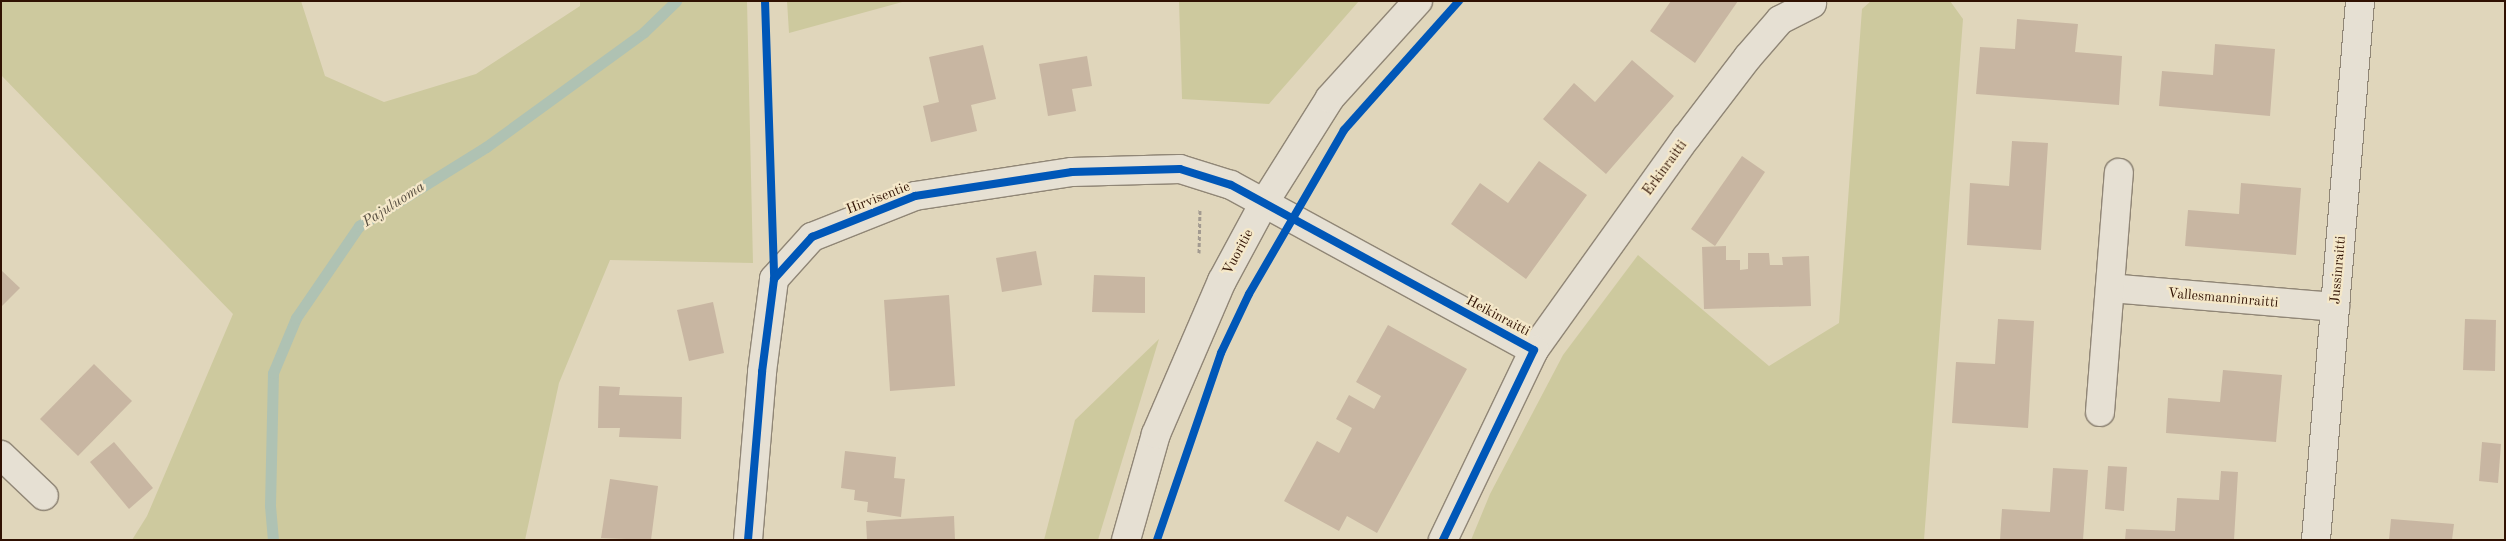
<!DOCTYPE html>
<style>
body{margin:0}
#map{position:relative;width:2506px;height:541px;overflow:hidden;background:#e0d6bb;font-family:"Old Standard TT",serif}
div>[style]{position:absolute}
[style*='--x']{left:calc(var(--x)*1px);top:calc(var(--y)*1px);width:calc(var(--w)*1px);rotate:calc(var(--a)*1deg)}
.green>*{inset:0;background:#cdc99e}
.stream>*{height:11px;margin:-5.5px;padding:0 5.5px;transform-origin:5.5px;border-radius:5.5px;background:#afc2b3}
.building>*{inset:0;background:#c8b6a2}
.path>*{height:3px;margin-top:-1.5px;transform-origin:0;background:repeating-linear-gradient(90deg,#a29a90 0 4px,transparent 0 6.5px)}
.roads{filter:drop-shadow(1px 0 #908676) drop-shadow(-1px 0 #908676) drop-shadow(0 1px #908676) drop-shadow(0 -1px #908676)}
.minor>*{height:28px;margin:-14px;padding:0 14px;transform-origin:14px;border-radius:14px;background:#e6e0d3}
.tertiary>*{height:28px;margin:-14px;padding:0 14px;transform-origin:14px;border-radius:14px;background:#e6e0d3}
.cycleway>*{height:8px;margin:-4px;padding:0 4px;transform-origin:4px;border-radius:4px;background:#0057b8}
span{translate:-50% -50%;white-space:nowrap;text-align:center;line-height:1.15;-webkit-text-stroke:4.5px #f5e8c9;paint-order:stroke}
.street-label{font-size:14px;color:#301102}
.water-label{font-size:15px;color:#554c3f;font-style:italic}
.frame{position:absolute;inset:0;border:2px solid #301102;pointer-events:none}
</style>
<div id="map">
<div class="green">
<i style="clip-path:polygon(1px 1px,301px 1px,325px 76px,384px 102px,476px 74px,580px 6px,580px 1px,747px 1px,753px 263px,610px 260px,559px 383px,525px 540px,132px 540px,147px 516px,233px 314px,1px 75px)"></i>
<i style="clip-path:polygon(787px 1px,906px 1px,789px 33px)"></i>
<i style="clip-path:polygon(1179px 1px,1359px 1px,1269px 104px,1182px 99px)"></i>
<i style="clip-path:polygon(1871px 1px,1950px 1px,1963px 19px,1924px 540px,1471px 540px,1490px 494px,1563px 355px,1638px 255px,1769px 366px,1839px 323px,1862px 9px)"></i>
<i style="clip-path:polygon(1159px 339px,1098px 540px,1044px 540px,1075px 420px)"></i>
</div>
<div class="stream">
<i style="--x:273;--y:540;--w:35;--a:-95"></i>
<i style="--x:270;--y:505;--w:132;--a:-88.7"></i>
<i style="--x:273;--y:373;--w:60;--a:-67.3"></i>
<i style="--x:296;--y:318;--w:112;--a:-55.6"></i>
<i style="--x:359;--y:226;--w:150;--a:-31.9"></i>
<i style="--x:486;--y:147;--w:195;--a:-36"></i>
<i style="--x:644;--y:32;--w:45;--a:-44.1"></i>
</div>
<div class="building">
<i style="clip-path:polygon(1671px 1px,1738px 1px,1695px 63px,1650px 31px)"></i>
<i style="clip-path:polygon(2017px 19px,2078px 24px,2075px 52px,2122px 56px,2119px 105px,1976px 94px,1980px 47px,2015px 49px)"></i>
<i style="clip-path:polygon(2215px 44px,2275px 49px,2270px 116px,2159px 106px,2162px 71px,2213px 75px)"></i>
<i style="clip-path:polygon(983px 45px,996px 99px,971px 105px,977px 131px,931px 142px,923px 106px,939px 102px,929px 57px)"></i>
<i style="clip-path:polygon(1087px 56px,1092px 86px,1072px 89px,1076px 111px,1048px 116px,1039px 64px)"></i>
<i style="clip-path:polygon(1632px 60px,1674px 96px,1606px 174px,1543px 119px,1574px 83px,1595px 102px)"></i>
<i style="clip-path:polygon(2012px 141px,2048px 143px,2041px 250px,1967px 245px,1970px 183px,2009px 186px)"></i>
<i style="clip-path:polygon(1742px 156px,1765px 172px,1715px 246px,1691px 229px)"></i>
<i style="clip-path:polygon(1539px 161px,1587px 195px,1526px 279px,1451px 224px,1480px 183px,1508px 203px)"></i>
<i style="clip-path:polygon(2241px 183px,2301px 188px,2296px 255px,2185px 246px,2188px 210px,2239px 214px)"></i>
<i style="clip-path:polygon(1726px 246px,1726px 260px,1740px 260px,1740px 270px,1748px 269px,1748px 253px,1769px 253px,1770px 265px,1783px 265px,1782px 257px,1809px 256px,1811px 306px,1704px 309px,1702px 247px)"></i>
<i style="clip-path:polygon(1036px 251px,1042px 285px,1002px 292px,996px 258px)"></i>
<i style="clip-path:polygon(1px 270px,20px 288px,1px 307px)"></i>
<i style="clip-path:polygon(1094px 275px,1145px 277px,1145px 313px,1092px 312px)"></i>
<i style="clip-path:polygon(949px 295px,955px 386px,890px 391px,884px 300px)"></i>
<i style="clip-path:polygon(713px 302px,724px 353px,689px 361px,677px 310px)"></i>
<i style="clip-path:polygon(1998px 319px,2034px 321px,2028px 428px,1952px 423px,1956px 362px,1995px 364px)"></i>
<i style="clip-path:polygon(2465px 319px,2496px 320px,2495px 371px,2463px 370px)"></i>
<i style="clip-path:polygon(1388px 325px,1467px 369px,1377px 533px,1347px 516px,1339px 531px,1284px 501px,1317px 441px,1339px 453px,1352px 428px,1336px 419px,1349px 395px,1374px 409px,1381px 396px,1356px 382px)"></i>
<i style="clip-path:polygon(94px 364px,132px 401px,78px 456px,40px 419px)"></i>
<i style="clip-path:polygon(2223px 370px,2282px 375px,2276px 442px,2166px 433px,2168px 398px,2220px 402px)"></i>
<i style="clip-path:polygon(599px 386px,620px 387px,619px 395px,682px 397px,681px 439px,619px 437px,620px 428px,598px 428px)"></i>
<i style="clip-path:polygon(114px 442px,153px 488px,129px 509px,90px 462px)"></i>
<i style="clip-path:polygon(2482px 442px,2501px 444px,2498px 483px,2479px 481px)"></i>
<i style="clip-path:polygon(845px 451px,896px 457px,894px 478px,905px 479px,901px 517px,867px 512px,868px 502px,854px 500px,855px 490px,841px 488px)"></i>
<i style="clip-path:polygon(2108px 466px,2127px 467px,2124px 511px,2105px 509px)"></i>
<i style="clip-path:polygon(2053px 468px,2088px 470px,2083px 540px,2000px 540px,2002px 509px,2050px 512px)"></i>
<i style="clip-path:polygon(2221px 471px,2238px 472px,2234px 540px,2125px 540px,2126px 529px,2175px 531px,2177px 498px,2219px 500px)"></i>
<i style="clip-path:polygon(610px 479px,658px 486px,651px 540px,601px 538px)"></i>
<i style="clip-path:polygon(954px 516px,955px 540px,867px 540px,866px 521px)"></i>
<i style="clip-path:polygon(2391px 519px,2454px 524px,2452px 540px,2389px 540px)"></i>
</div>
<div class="path">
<i style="--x:1199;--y:253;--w:44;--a:-88.7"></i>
</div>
<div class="roads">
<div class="minor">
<i style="--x:2110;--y:288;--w:226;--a:4.8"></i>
<i style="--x:1534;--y:350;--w:261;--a:-54.4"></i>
<i style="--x:1686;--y:138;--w:102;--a:-52.6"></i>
<i style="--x:1748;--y:57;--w:49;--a:-49.1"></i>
<i style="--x:1780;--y:20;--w:36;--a:-27"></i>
<i style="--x:2100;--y:412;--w:240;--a:-85.5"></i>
<i style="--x:1;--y:455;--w:59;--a:43.6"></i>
<i style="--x:748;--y:540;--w:169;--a:-85.2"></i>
<i style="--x:762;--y:372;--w:94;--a:-82.6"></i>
<i style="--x:774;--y:279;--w:57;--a:-47.9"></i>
<i style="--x:812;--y:237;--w:111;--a:-21.7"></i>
<i style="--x:915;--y:196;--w:159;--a:-8.7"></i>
<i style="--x:1072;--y:172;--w:108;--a:-1.6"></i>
<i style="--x:1180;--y:169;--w:53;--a:17.4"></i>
<i style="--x:1231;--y:185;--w:345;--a:28.6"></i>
<i style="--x:1534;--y:350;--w:211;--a:115.6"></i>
<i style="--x:2316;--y:540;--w:541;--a:-85.33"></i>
</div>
<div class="tertiary">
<i style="--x:1126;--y:540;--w:110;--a:-74.2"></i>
<i style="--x:1156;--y:434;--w:167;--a:-66.7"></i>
<i style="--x:1222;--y:281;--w:89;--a:-61.7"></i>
<i style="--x:1264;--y:203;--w:124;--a:-57.8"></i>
<i style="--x:1330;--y:98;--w:131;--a:-47.8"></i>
</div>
</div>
<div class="cycleway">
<i style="--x:765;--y:1;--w:278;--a:88.1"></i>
<i style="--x:748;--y:540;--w:169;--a:-85.2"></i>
<i style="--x:762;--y:372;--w:94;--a:-82.6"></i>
<i style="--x:774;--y:279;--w:57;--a:-47.9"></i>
<i style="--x:812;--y:237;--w:111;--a:-21.7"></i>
<i style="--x:915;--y:196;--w:159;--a:-8.7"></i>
<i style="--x:1072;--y:172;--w:108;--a:-1.6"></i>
<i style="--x:1180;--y:169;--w:53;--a:17.4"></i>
<i style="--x:1231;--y:185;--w:345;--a:28.6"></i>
<i style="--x:1534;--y:350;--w:211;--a:115.6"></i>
<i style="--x:1157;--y:540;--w:198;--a:-71.1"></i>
<i style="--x:1221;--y:353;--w:65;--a:-64.6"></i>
<i style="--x:1249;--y:294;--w:190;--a:-59.9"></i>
<i style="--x:1344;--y:130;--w:173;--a:-48.3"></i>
</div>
<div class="street-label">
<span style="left:1665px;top:168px;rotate:-54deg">Erkinraitti</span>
<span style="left:878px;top:198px;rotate:-21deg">Hirvisentie</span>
<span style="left:1238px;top:252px;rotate:-62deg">Vuoritie</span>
<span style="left:2338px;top:270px;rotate:-85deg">Jussinraitti</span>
<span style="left:2223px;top:298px;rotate:5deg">Vallesmanninraitti</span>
<span style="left:1498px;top:316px;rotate:28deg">Heikinraitti</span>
</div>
<div class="water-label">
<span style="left:394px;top:205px;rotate:-33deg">Pajuluoma</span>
</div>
<div class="frame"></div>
</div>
